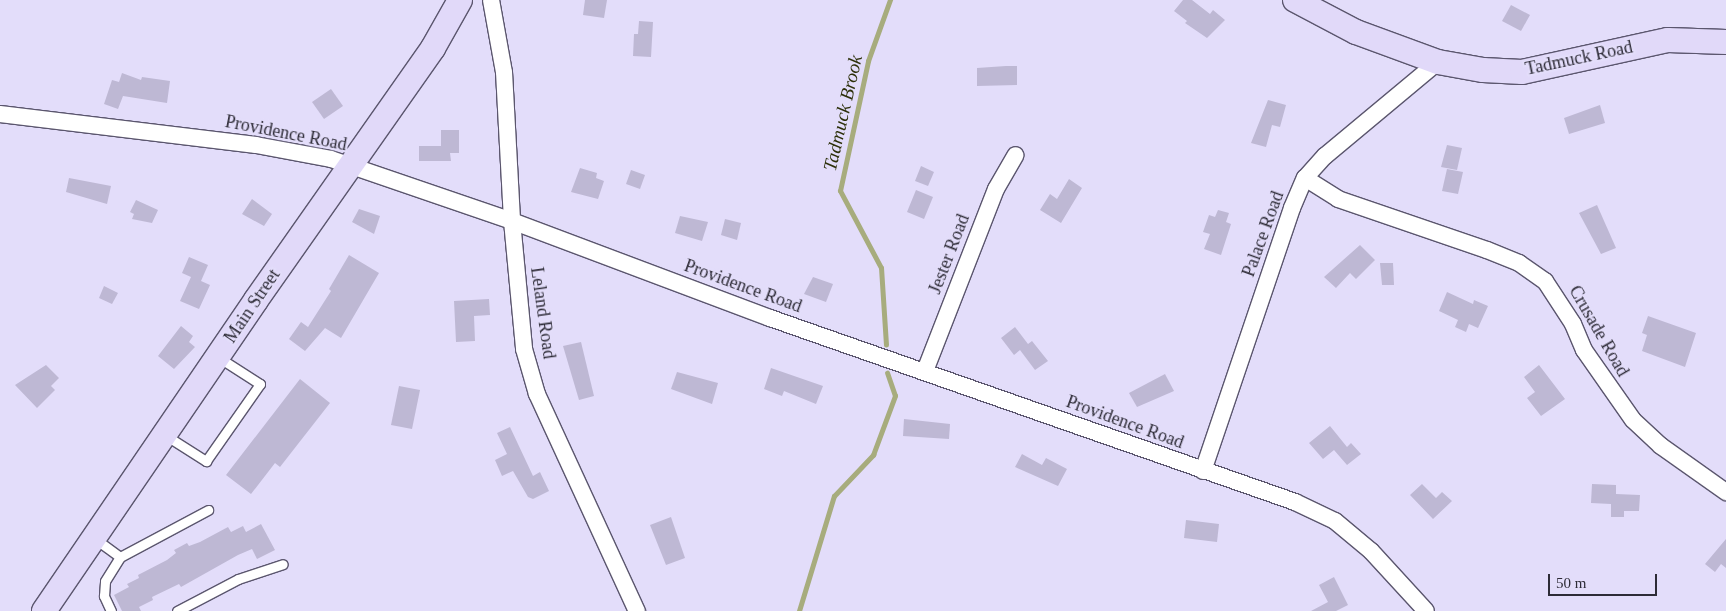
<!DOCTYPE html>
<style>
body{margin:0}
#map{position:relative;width:1726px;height:611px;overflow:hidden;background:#e3ddfa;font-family:Georgia,serif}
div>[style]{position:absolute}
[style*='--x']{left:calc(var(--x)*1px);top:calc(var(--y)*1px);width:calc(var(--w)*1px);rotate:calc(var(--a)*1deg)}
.stream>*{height:4.5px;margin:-2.25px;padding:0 2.25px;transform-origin:2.25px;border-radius:2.25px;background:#a7ac7d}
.building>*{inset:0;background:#beb8d4}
.roads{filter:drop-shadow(1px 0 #5b566e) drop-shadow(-1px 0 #5b566e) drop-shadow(0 1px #5b566e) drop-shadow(0 -1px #5b566e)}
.lane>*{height:9px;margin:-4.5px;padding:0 4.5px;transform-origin:4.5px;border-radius:4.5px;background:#fff}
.street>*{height:16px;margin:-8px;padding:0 8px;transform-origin:8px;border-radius:8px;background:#fff}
.secondary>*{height:24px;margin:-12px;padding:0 12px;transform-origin:12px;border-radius:12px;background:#e1d9f9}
span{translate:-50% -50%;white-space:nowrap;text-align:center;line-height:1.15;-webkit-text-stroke:4.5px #e3ddfa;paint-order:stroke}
.street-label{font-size:18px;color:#2d2b36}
.water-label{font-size:19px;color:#2d300a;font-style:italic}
.scale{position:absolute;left:1548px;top:574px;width:109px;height:22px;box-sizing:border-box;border:2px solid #2d2b36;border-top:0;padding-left:6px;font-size:15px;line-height:18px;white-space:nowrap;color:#2d2b36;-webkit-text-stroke:4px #e3ddfa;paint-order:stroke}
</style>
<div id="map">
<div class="stream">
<i style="--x:886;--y:345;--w:77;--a:-93.7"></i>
<i style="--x:881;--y:268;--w:87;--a:-118"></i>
<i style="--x:840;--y:191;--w:133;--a:-77.8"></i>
<i style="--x:868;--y:61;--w:65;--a:-70.2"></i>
<i style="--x:799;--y:611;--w:120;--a:-73.1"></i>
<i style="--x:834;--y:496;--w:57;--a:-46.4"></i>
<i style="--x:873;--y:455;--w:63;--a:-69.6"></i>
<i style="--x:895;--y:396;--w:24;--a:-109"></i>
</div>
<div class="building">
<i style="clip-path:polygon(585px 0,607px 0,604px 18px,583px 15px)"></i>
<i style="clip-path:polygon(1183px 0,1192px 0,1210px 14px,1213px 10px,1225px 20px,1207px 38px,1185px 23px,1187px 21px,1174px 11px)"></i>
<i style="clip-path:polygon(1511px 5px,1530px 15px,1521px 31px,1502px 21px)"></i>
<i style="clip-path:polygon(639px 21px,653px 22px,651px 57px,633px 56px,634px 34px,638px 34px)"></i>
<i style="clip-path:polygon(1006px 66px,1017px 66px,1017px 85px,977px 86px,977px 68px)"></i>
<i style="clip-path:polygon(122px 73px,141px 80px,142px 77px,170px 81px,167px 103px,123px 96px,118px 109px,104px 104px,112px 80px,119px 82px)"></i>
<i style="clip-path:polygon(331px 89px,343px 106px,324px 119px,312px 102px)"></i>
<i style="clip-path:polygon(1268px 100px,1286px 105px,1280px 127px,1272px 125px,1266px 147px,1251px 143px)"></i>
<i style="clip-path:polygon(1600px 105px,1605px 123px,1569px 134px,1564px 118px)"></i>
<i style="clip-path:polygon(441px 130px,459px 130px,459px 153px,450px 153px,451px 161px,419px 161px,419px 146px,441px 146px)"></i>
<i style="clip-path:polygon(1447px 145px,1462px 148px,1457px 170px,1441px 167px)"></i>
<i style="clip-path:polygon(921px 166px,934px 172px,928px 186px,915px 181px)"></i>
<i style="clip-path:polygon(580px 168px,597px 173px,596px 178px,604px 181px,598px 199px,571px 192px)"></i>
<i style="clip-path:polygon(1447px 169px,1463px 172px,1458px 194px,1442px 191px)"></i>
<i style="clip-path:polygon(631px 170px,645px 175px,640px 189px,626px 184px)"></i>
<i style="clip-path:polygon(69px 178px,111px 186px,107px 204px,66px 192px)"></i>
<i style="clip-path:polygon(1069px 179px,1082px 188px,1061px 223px,1040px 210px,1050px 194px,1057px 199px)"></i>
<i style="clip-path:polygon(916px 190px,933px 197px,924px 219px,907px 212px)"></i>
<i style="clip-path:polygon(252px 199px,272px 214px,264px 226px,242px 214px)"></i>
<i style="clip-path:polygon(136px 200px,158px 210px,152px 223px,132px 219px,134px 214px,130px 212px)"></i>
<i style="clip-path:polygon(1597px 205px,1616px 248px,1601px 254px,1579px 213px)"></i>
<i style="clip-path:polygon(359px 209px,380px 216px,374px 234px,352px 222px)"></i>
<i style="clip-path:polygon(1218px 210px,1229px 213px,1226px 222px,1231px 224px,1221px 255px,1204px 249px,1210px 234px,1203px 232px,1209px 215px,1215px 217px)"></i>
<i style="clip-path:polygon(680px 216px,708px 222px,702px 241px,675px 233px)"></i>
<i style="clip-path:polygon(725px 219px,741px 223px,737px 240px,721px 235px)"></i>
<i style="clip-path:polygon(1360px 245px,1375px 260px,1356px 279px,1350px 273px,1336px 288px,1324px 277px)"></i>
<i style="clip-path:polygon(349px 255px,379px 273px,341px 338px,325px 328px,305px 351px,289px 339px,301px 322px,308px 327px,331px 291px,329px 289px)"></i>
<i style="clip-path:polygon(189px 257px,208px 265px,201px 281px,210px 285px,199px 309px,180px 301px,191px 277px,182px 273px)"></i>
<i style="clip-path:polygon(1380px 263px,1393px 263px,1394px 285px,1382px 285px)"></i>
<i style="clip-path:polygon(813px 277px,833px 284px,826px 302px,804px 294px)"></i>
<i style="clip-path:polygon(104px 286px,118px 293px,112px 304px,99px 298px)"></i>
<i style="clip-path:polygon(1447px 292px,1473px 304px,1474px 300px,1488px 306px,1478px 328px,1469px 324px,1466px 332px,1455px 327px,1458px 320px,1439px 311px)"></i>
<i style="clip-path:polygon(489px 299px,490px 315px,474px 316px,475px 341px,456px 342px,454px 301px)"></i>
<i style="clip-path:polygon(1648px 316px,1696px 333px,1685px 367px,1642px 351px,1647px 335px,1642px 333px)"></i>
<i style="clip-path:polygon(181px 326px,193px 336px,189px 342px,195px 347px,174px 369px,158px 356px)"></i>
<i style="clip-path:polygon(1015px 327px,1028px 344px,1032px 341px,1048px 361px,1035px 370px,1020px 350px,1014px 355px,1001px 338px)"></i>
<i style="clip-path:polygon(581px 342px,594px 396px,579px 400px,563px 346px)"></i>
<i style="clip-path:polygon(46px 365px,59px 378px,51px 386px,55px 390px,37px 408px,15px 385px)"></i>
<i style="clip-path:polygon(1539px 365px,1565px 399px,1541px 416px,1527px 398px,1535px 392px,1524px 377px)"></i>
<i style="clip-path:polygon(771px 368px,823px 386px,816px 404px,784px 391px,782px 396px,764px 389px)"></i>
<i style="clip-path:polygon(677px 372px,718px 383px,712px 404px,671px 389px)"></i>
<i style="clip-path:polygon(1165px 374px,1174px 391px,1137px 407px,1129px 393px)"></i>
<i style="clip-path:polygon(300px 379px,330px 403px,280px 467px,275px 463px,251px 494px,226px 475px)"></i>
<i style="clip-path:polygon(399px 386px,420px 390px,412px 429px,391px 425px)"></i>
<i style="clip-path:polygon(904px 419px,950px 424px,949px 439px,903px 436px)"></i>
<i style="clip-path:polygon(1330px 426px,1347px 447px,1351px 443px,1361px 454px,1347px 465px,1334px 450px,1323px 459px,1309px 443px)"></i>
<i style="clip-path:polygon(510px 427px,533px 476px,540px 472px,549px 491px,533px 499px,528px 497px,513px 471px,502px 476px,495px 460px,507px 454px,497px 433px)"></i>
<i style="clip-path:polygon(1022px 454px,1042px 465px,1046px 458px,1067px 469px,1058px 486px,1015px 467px)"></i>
<i style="clip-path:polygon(1422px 484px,1436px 498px,1442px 492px,1452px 501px,1433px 519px,1410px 495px)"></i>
<i style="clip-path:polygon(1592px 484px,1616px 485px,1616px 494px,1640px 495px,1639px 511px,1624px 511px,1624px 517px,1611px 517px,1611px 504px,1591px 503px)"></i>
<i style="clip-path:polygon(671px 517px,685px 558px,666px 565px,650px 525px)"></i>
<i style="clip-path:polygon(1186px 520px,1219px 524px,1217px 542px,1184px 538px)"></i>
<i style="clip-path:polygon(261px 524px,275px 550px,257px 559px,252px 549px,238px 555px,181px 587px,179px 584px,152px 597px,153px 600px,139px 607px,141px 611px,122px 611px,114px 595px,129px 587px,127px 584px,139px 578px,138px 575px,167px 560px,176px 553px,174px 550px,187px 543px,189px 546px,200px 542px,228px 527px,231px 532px,243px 526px,246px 532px)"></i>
<i style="clip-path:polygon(1726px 539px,1726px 568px,1721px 564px,1715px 572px,1705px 564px)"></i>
<i style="clip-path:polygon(1334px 577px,1348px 605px,1336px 611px,1311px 611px,1328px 602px,1319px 585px)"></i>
</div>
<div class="roads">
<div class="lane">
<i style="--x:165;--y:435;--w:49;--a:32.4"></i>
<i style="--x:206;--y:461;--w:94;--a:-55"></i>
<i style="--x:260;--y:384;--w:50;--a:-147.3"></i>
<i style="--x:94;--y:538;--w:32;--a:36"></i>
<i style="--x:111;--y:611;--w:17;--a:-115"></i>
<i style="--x:104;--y:596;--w:15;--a:-86"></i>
<i style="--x:105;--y:581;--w:28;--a:-58"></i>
<i style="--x:120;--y:557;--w:100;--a:-28.1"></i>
<i style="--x:177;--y:611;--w:69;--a:-27.7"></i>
<i style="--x:238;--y:579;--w:47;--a:-18.4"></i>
</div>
<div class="street">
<i style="--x:491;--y:0;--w:73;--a:79.8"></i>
<i style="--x:504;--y:72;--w:149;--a:86.9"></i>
<i style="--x:512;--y:221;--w:129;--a:84.6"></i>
<i style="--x:524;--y:349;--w:47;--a:73.9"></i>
<i style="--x:537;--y:394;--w:239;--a:65.3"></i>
<i style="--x:0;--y:114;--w:258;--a:6.9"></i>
<i style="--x:256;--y:145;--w:76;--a:10.6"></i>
<i style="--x:331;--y:159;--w:191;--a:18.9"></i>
<i style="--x:512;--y:221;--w:276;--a:20.6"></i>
<i style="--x:770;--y:318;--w:556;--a:19.31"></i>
<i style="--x:1295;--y:502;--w:44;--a:25.4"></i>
<i style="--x:1335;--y:521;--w:47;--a:39.8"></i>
<i style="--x:1371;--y:551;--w:81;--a:47.5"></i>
<i style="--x:1305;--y:178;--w:39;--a:32"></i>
<i style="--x:1338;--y:199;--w:157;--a:18.9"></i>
<i style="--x:1487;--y:250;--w:35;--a:22"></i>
<i style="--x:1519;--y:263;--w:32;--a:35"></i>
<i style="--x:1545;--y:281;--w:51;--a:56.9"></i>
<i style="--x:1573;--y:324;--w:28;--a:67"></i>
<i style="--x:1584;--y:350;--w:85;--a:55"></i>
<i style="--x:1633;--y:420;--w:38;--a:43"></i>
<i style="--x:1661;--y:446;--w:80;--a:35.3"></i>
<i style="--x:925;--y:371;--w:195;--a:-68.7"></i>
<i style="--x:996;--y:189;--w:39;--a:-60"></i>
<i style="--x:1203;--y:471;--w:278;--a:-71.3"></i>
<i style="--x:1292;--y:208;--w:33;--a:-67"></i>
<i style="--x:1305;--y:178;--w:30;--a:-48"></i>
<i style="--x:1325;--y:156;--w:147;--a:-39.8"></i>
</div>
<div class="secondary">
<i style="--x:1295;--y:0;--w:69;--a:27.7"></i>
<i style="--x:1356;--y:32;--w:87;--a:20.1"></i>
<i style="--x:1438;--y:62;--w:46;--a:10.1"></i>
<i style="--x:1483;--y:70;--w:39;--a:3"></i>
<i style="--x:1522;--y:72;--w:149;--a:-12.4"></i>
<i style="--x:1668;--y:40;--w:58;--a:2"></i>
<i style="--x:44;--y:611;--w:376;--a:-55.7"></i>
<i style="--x:256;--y:300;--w:308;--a:-54.9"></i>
<i style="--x:433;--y:48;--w:55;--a:-60.6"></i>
</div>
</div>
<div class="street-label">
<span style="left:1579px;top:58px;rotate:-12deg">Tadmuck Road</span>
<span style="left:286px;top:133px;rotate:11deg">Providence Road</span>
<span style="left:1263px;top:234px;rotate:-70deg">Palace Road</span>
<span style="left:949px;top:254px;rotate:-69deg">Jester Road</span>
<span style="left:743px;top:286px;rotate:20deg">Providence Road</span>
<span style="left:252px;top:306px;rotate:-56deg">Main Street</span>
<span style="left:543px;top:313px;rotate:82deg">Leland Road</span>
<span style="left:1599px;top:331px;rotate:60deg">Crusade Road</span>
<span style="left:1125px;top:422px;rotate:20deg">Providence Road</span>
</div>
<div class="water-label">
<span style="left:843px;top:113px;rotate:-77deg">Tadmuck Brook</span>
</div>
<div class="scale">50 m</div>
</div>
